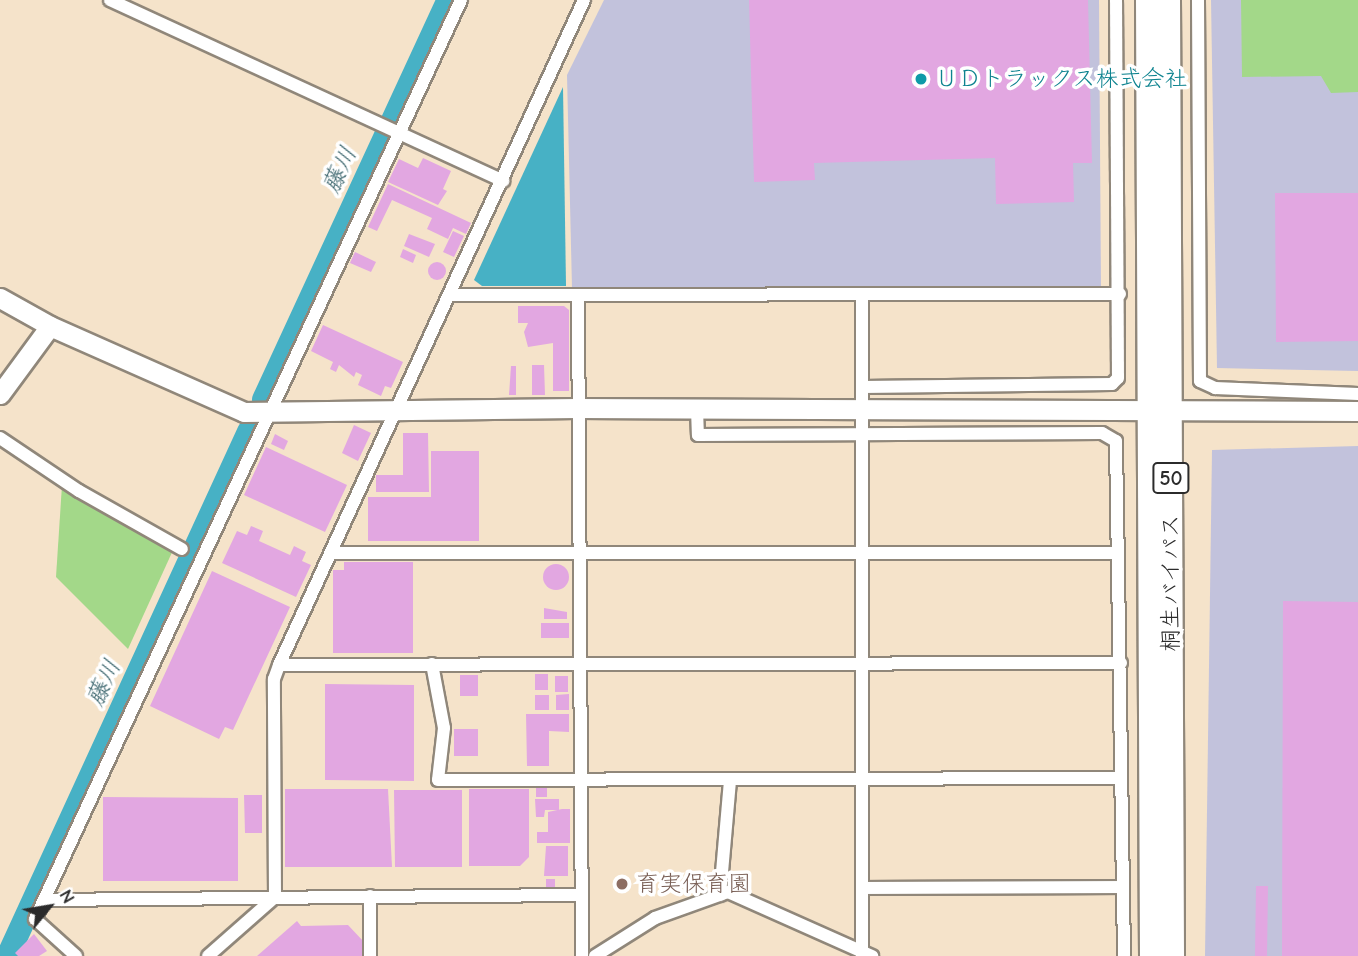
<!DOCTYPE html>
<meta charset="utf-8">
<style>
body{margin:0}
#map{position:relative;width:1358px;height:956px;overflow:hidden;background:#f5e3ca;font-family:"Comic Neue","Klee One",sans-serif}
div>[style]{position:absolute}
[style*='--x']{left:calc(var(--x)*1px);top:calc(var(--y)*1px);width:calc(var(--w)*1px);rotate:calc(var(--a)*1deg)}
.industrial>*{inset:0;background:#c2c2dc}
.green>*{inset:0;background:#a3d889}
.water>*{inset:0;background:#47b1c5}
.river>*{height:23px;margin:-11.5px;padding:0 11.5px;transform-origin:11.5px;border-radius:11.5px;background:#47b1c5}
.building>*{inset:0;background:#e2a7e1}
.round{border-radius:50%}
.roads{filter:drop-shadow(2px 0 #90877a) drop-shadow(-2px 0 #90877a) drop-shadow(0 2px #90877a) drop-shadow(0 -2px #90877a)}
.street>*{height:12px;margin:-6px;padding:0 6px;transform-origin:6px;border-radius:6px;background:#fff}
.secondary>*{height:19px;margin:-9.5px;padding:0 9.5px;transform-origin:9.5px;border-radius:9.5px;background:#fff}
.highway>*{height:24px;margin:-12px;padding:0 12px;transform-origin:12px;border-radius:12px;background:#fff}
.dots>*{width:19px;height:19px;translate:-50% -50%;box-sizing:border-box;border:4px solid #fff;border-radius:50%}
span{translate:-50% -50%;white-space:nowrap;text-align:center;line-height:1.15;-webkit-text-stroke:7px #fff;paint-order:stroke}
.shield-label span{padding:2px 5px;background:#fff;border:2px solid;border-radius:5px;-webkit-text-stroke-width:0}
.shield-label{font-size:21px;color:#2b2b2b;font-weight:700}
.culture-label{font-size:23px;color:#0d838f}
.left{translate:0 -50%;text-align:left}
.street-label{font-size:23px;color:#2b2b2b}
.education-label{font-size:23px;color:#785e54}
.water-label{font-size:24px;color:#366169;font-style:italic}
.north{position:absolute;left:14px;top:872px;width:70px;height:70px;-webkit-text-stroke:5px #fff;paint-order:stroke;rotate:60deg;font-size:19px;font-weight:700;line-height:28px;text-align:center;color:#2b2b2b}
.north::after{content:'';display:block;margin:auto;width:24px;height:32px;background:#2b2b2b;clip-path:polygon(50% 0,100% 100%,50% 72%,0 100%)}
</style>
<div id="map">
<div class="industrial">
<i style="clip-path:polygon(604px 0,1099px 0,1101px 288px,572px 288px,567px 75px)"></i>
<i style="clip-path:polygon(1211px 0,1358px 0,1358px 371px,1217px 368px)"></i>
<i style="clip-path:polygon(1358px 446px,1358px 956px,1205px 956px,1212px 450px)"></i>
</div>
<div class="green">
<i style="clip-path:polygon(1241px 0,1358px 0,1358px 92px,1331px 93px,1321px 76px,1242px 77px)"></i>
<i style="clip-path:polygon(62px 485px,174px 548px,128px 649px,56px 577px)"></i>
</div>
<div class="water">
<i style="clip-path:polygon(563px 87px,566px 286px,482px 286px,474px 280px)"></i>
</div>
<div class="river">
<i style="--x:263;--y:399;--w:439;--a:-65.2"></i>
<i style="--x:7;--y:956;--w:578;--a:-65.34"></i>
</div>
<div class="building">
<i style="clip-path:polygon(749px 0,1088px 0,1092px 163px,1073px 163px,1074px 202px,996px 204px,995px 158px,814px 163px,815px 180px,754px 182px)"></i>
<i style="clip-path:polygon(423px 158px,451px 171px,443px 189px,447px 191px,438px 205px,388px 182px,399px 159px,418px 168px)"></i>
<i style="clip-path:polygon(388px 184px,471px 223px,466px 234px,453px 228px,448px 239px,427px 229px,432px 218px,392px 200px,377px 231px,368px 227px)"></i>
<i style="clip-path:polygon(1275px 193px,1358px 193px,1358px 341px,1276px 342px)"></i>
<i style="clip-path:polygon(453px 231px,464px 236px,454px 257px,443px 252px)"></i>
<i style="clip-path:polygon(409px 234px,435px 244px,429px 257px,404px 246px)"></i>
<i style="clip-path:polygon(403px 249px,416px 255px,413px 263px,400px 257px)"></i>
<i style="clip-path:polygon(355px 252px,376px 262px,371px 272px,350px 263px)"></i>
<i class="round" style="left:428px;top:262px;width:18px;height:18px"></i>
<i style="clip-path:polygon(518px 306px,564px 306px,569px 310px,569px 391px,553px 391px,553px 343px,528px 347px,524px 332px,528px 323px,518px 323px)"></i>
<i style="clip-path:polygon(323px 325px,403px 362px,391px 388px,385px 386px,381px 396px,358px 385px,362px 375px,356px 372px,354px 377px,339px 365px,336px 372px,330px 369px,333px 362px,311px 351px)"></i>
<i style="clip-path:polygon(532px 365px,544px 365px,545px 395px,532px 395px)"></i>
<i style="clip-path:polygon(511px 366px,516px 366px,516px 395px,509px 395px)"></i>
<i style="clip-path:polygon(354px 425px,371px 433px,358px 461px,342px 453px)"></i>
<i style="clip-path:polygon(403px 433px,428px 433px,429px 492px,376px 492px,376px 475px,403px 475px)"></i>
<i style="clip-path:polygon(275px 434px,288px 441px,284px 450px,271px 444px)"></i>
<i style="clip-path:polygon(266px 447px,347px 485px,325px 532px,244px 495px)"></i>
<i style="clip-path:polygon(431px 451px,479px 451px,479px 541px,368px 541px,368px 497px,431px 497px)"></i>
<i style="clip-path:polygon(251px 526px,263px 531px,259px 541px,290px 555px,294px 546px,306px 552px,302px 561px,311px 565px,296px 597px,222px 563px,237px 531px,247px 535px)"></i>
<i style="clip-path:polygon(344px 562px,413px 562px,413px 653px,333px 653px,333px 570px,344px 570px)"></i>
<i class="round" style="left:543px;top:564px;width:26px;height:26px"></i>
<i style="clip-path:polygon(212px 571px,290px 607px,233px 730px,225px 727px,219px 739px,150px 706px)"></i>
<i style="clip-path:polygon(1283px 601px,1358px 602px,1358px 956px,1282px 956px)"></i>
<i style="clip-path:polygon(544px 608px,567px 612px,567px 619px,544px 619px)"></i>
<i style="clip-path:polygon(541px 623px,569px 623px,569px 638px,541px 638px)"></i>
<i style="clip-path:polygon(535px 674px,548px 674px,548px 690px,535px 690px)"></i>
<i style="clip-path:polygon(460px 675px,478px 675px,478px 696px,460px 696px)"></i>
<i style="clip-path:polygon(555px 676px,568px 676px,568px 692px,555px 692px)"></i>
<i style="clip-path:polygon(325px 684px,414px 685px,414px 781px,325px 780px)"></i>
<i style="clip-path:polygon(569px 694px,569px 710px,556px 710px,556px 695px)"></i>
<i style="clip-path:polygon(535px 695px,549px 695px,549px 710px,535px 710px)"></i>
<i style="clip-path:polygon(526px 714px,569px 714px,569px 732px,549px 731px,549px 766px,527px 766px)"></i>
<i style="clip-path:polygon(454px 729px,478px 729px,478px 756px,454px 756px)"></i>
<i style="clip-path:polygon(536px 787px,547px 787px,547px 797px,536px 797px)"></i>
<i style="clip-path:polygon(285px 789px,388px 789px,392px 867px,285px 867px)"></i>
<i style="clip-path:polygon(469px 789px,529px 789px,529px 857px,520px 866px,469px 866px)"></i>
<i style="clip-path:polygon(394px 790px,462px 790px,462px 867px,395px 867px)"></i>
<i style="clip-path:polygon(244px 795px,262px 795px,262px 833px,245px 833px)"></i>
<i style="clip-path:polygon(103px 797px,238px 798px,238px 881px,103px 881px)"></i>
<i style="clip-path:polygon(535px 799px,559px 799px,559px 810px,545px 810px,544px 817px,536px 817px)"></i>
<i style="clip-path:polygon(562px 809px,570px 809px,570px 843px,537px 843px,537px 832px,548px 832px,548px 812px)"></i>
<i style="clip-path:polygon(546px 846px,568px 846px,568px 876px,544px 876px)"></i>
<i style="clip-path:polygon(546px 879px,555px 879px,555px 888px,546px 888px)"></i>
<i style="clip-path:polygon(1256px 886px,1268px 886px,1267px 956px,1255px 956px)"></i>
<i style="clip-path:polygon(297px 921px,301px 926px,348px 925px,364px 942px,362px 956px,257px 956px)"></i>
<i style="clip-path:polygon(34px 934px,47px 951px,39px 956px,18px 956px,15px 953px)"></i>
</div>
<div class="roads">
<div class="street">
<i style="--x:110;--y:0;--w:433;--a:24.7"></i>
<i style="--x:1198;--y:0;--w:381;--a:89.7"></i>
<i style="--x:1200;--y:381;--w:17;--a:25"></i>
<i style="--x:1215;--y:388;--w:143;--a:2.4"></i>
<i style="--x:452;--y:295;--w:668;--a:-0.09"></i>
<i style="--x:578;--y:295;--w:661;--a:89.65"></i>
<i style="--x:863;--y:387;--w:249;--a:-0.7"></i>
<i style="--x:1112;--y:384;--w:8;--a:-45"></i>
<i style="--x:1118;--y:378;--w:378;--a:-90.3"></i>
<i style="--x:697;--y:409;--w:26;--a:88"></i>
<i style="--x:698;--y:435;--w:404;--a:-0.3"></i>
<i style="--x:1102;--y:433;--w:16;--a:30"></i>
<i style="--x:1116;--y:441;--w:515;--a:89.11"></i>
<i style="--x:0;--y:438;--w:95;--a:33.9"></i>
<i style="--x:79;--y:491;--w:118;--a:29.4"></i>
<i style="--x:331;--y:553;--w:787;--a:0"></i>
<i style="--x:432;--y:664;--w:65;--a:79.4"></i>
<i style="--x:444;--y:728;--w:52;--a:96.6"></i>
<i style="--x:438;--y:780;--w:683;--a:-0.17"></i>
<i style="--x:279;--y:665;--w:842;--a:-0.14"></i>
<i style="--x:865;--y:888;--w:256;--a:-0.2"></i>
<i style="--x:720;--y:895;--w:114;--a:-85"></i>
<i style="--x:370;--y:896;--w:60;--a:90"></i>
<i style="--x:44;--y:900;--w:535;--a:-0.54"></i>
<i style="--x:76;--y:956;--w:55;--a:-137.9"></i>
<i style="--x:35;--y:919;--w:1013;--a:-65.13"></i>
<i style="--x:208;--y:956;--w:89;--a:-41.4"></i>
<i style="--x:275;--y:897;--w:218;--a:-90.3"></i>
<i style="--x:274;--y:679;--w:15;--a:-70"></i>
<i style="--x:279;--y:665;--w:732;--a:-65.36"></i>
<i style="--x:595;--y:956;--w:71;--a:-32.3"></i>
<i style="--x:655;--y:918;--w:77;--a:-19.6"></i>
<i style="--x:728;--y:892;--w:158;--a:24"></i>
<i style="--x:862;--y:956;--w:662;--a:-90"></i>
</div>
<div class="secondary">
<i style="--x:0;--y:298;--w:57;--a:29.2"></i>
<i style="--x:50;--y:326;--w:212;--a:23.9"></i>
<i style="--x:244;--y:412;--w:333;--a:-0.7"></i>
<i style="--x:577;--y:408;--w:781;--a:0.22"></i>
<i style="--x:0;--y:394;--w:84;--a:-53.7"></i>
</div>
<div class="highway">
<i style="--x:1148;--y:0;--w:956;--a:89.76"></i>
<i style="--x:1168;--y:0;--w:956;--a:89.76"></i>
</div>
</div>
<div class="dots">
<i style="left:921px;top:79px;background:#0f9aa8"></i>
<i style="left:622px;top:884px;background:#8d6e63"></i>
</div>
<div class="shield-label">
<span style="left:1171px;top:478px">50</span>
</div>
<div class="culture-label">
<span class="left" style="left:935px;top:79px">ＵＤトラックス株式会社</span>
</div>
<div class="street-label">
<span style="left:1171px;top:583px;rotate:-90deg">桐生バイパス</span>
</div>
<div class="education-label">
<span class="left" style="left:636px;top:884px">育実保育園</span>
</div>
<div class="water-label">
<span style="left:340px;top:170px;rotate:-65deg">藤川</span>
<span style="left:104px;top:683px;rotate:-65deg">藤川</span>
</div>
<div class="north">N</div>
</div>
